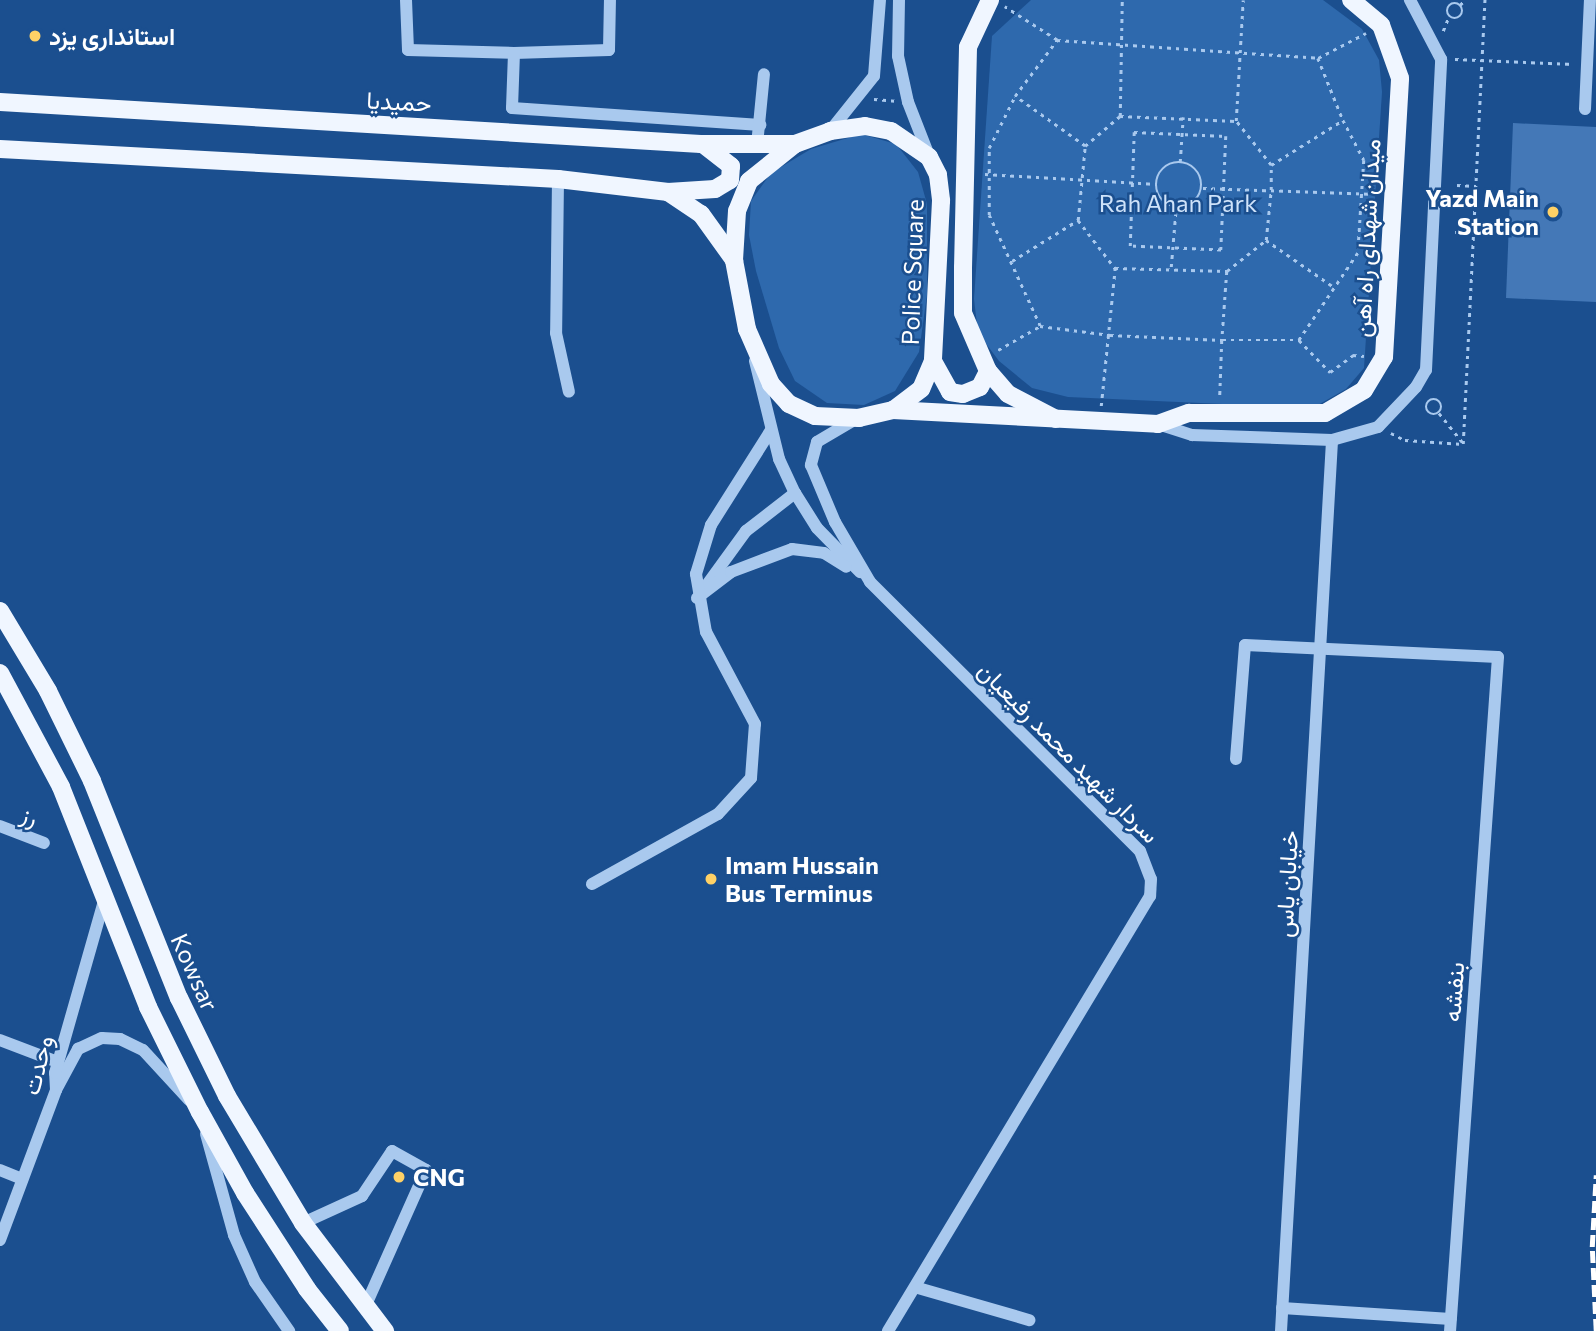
<!DOCTYPE html>
<meta charset="utf-8">
<style>
body{margin:0}
#map{position:relative;width:1596px;height:1331px;overflow:hidden;background:#1b4f8f;font-family:Commissioner,Vazirmatn,sans-serif}
div>[style]{position:absolute}
[style*='--x']{left:calc(var(--x)*1px);top:calc(var(--y)*1px);width:calc(var(--w)*1px);rotate:calc(var(--a)*1deg)}
.green>*{inset:0;background:#2e69ad}
.building>*{inset:0;background:#4478b7}
.path>*{height:2.5px;margin-top:-1.25px;transform-origin:0;background:repeating-linear-gradient(90deg,#a9c9ee 0 3.5px,transparent 0 8.5px)}
.path>.ring{margin:-1.25px;padding:0;box-sizing:content-box;background:none;border:2.5px solid #a9c9ee;border-radius:50%}
.minor>*{height:12px;margin:-6px;padding:0 6px;transform-origin:6px;border-radius:6px;background:#a9c9ee}
.major>*{height:18px;margin:-9px;padding:0 9px;transform-origin:9px;border-radius:9px;background:#f0f6ff}
.rail>*{height:4.5px;margin-top:-2.25px;transform-origin:0;background:repeating-linear-gradient(90deg,#fff 0 12px,transparent 0 17px)}
.dots>*{width:19px;height:19px;translate:-50% -50%;box-sizing:border-box;border:4px solid #1b4f8f;border-radius:50%}
span{translate:-50% -50%;white-space:nowrap;text-align:center;line-height:1.15;-webkit-text-stroke:5px #1b4f8f;paint-order:stroke}
.poi-label{font-size:24px;color:#fff;font-weight:700}
.left{translate:0 -50%;text-align:left}
.right{translate:-100% -50%;text-align:right}
.street-label{font-size:24px;color:#fff}
.park-label{font-size:24px;color:#cfe3fa}
</style>
<div id="map">
<div class="green">
<i style="clip-path:polygon(1031px 0,1323px 0,1362px 29px,1379px 60px,1382px 92px,1364px 368px,1346px 389px,1318px 405px,1287px 407px,1068px 397px,1032px 388px,999px 361px,978px 333px,974px 299px,992px 36px)"></i>
<i style="clip-path:polygon(861px 134px,896px 144px,918px 172px,927px 204px,927px 295px,919px 352px,895px 391px,864px 405px,827px 403px,795px 381px,779px 348px,756px 271px,749px 235px,751px 201px,771px 173px,811px 149px)"></i>
</div>
<div class="building">
<i style="clip-path:polygon(1513px 123px,1596px 127px,1596px 302px,1506px 298px)"></i>
</div>
<div class="path">
<i class="ring" style="left:1447px;top:3px;width:13.5px;height:13.5px"></i>
<i style="--x:1460;--y:5;--w:7;--a:-45"></i>
<i style="--x:1443;--y:31;--w:16;--a:-68"></i>
<i style="--x:1057;--y:40;--w:262;--a:3.9"></i>
<i style="--x:1318;--y:58;--w:54;--a:-27.5"></i>
<i style="--x:1318;--y:58;--w:67;--a:68"></i>
<i style="--x:1455;--y:59;--w:119;--a:2.4"></i>
<i style="--x:874;--y:99;--w:21;--a:5"></i>
<i style="--x:1120;--y:116;--w:116;--a:-89"></i>
<i style="--x:1134;--y:132;--w:92;--a:2.5"></i>
<i style="--x:1226;--y:136;--w:114;--a:92.5"></i>
<i style="--x:1221;--y:250;--w:91;--a:-177.5"></i>
<i style="--x:1130;--y:246;--w:114;--a:-88"></i>
<i style="--x:1085;--y:146;--w:46;--a:-40.6"></i>
<i style="--x:1120;--y:116;--w:116;--a:2.5"></i>
<i style="--x:1236;--y:121;--w:121;--a:-86.7"></i>
<i class="ring" style="left:1156px;top:162px;width:43.5px;height:43.5px"></i>
<i style="--x:1180;--y:162;--w:45;--a:-86.2"></i>
<i style="--x:1271;--y:165;--w:85;--a:-32"></i>
<i style="--x:1343;--y:120;--w:45;--a:62.3"></i>
<i style="--x:1364;--y:160;--w:93;--a:93.7"></i>
<i style="--x:1358;--y:253;--w:105;--a:124.1"></i>
<i style="--x:1299;--y:340;--w:45;--a:45.9"></i>
<i style="--x:1330;--y:372;--w:29;--a:-36"></i>
<i style="--x:1353;--y:355;--w:11;--a:5"></i>
<i style="--x:985;--y:174;--w:172;--a:3.3"></i>
<i style="--x:1457;--y:185;--w:19;--a:3"></i>
<i style="--x:1203;--y:188;--w:173;--a:2"></i>
<i style="--x:1078;--y:220;--w:61;--a:52.4"></i>
<i style="--x:1115;--y:268;--w:112;--a:1.5"></i>
<i style="--x:1227;--y:271;--w:50;--a:-38.5"></i>
<i style="--x:1266;--y:240;--w:50;--a:-84.3"></i>
<i style="--x:1271;--y:190;--w:25;--a:-90"></i>
<i style="--x:1271;--y:165;--w:56;--a:-128.5"></i>
<i style="--x:1455;--y:232;--w:18;--a:3"></i>
<i style="--x:1266;--y:240;--w:83;--a:34.7"></i>
<i style="--x:1012;--y:261;--w:78;--a:-31.8"></i>
<i style="--x:1078;--y:220;--w:74;--a:-84.6"></i>
<i style="--x:1085;--y:146;--w:86;--a:-144.5"></i>
<i style="--x:1171;--y:267;--w:60;--a:-85.2"></i>
<i style="--x:1227;--y:271;--w:69;--a:94.1"></i>
<i style="--x:1222;--y:340;--w:77;--a:0"></i>
<i style="--x:1040;--y:326;--w:71;--a:7.3"></i>
<i style="--x:1110;--y:335;--w:112;--a:2.6"></i>
<i style="--x:1222;--y:340;--w:55;--a:92.1"></i>
<i style="--x:998;--y:350;--w:48;--a:-29.7"></i>
<i style="--x:1040;--y:326;--w:122;--a:-114.7"></i>
<i style="--x:989;--y:215;--w:67;--a:-90"></i>
<i style="--x:989;--y:148;--w:58;--a:-63.4"></i>
<i style="--x:1015;--y:96;--w:70;--a:-53.1"></i>
<i style="--x:1057;--y:40;--w:62;--a:-147.6"></i>
<i class="ring" style="left:1426px;top:399px;width:13.5px;height:13.5px"></i>
<i style="--x:1101;--y:406;--w:139;--a:-84.2"></i>
<i style="--x:1439;--y:413;--w:38;--a:51"></i>
<i style="--x:1391;--y:433;--w:16;--a:27"></i>
<i style="--x:1405;--y:440;--w:58;--a:3.9"></i>
<i style="--x:1463;--y:444;--w:445;--a:-87.2"></i>
</div>
<div class="minor">
<i style="--x:406;--y:0;--w:50;--a:87.7"></i>
<i style="--x:408;--y:50;--w:106;--a:1.6"></i>
<i style="--x:514;--y:53;--w:95;--a:-1.8"></i>
<i style="--x:609;--y:50;--w:50;--a:-88.9"></i>
<i style="--x:899;--y:0;--w:56;--a:91"></i>
<i style="--x:898;--y:56;--w:47;--a:77.7"></i>
<i style="--x:908;--y:102;--w:58;--a:68.7"></i>
<i style="--x:514;--y:53;--w:55;--a:92.1"></i>
<i style="--x:512;--y:108;--w:249;--a:3.9"></i>
<i style="--x:1585;--y:109;--w:109;--a:-87.4"></i>
<i style="--x:830;--y:131;--w:70;--a:-51.3"></i>
<i style="--x:874;--y:76;--w:76;--a:-85.5"></i>
<i style="--x:757;--y:145;--w:71;--a:-84.4"></i>
<i style="--x:558;--y:179;--w:154;--a:90.7"></i>
<i style="--x:556;--y:333;--w:60;--a:77.6"></i>
<i style="--x:755;--y:361;--w:101;--a:76.2"></i>
<i style="--x:779;--y:459;--w:38;--a:65"></i>
<i style="--x:795;--y:493;--w:41;--a:57.8"></i>
<i style="--x:817;--y:528;--w:62;--a:45.7"></i>
<i style="--x:854;--y:420;--w:43;--a:149.3"></i>
<i style="--x:817;--y:442;--w:24;--a:105"></i>
<i style="--x:811;--y:465;--w:62;--a:67.2"></i>
<i style="--x:835;--y:522;--w:69;--a:59.7"></i>
<i style="--x:870;--y:582;--w:381;--a:44.9"></i>
<i style="--x:1140;--y:851;--w:30;--a:69"></i>
<i style="--x:1151;--y:879;--w:17;--a:93"></i>
<i style="--x:1150;--y:896;--w:508;--a:121.06"></i>
<i style="--x:1158;--y:424;--w:36;--a:18"></i>
<i style="--x:1192;--y:435;--w:140;--a:2"></i>
<i style="--x:1332;--y:440;--w:48;--a:-15.8"></i>
<i style="--x:1378;--y:427;--w:55;--a:-46.5"></i>
<i style="--x:1416;--y:387;--w:20;--a:-60"></i>
<i style="--x:1426;--y:370;--w:311;--a:-87.2"></i>
<i style="--x:1441;--y:59;--w:67;--a:-117.7"></i>
<i style="--x:706;--y:586;--w:68;--a:-54"></i>
<i style="--x:746;--y:531;--w:62;--a:-37.8"></i>
<i style="--x:697;--y:598;--w:43;--a:-37.4"></i>
<i style="--x:731;--y:572;--w:65;--a:-20.7"></i>
<i style="--x:792;--y:549;--w:32;--a:7"></i>
<i style="--x:824;--y:553;--w:26;--a:32"></i>
<i style="--x:1236;--y:759;--w:114;--a:-85.5"></i>
<i style="--x:1245;--y:645;--w:253;--a:2.7"></i>
<i style="--x:1498;--y:657;--w:676;--a:94.07"></i>
<i style="--x:0;--y:826;--w:47;--a:21.1"></i>
<i style="--x:592;--y:884;--w:144;--a:-29.1"></i>
<i style="--x:718;--y:814;--w:49;--a:-47.5"></i>
<i style="--x:751;--y:778;--w:54;--a:-85.8"></i>
<i style="--x:755;--y:724;--w:104;--a:-118"></i>
<i style="--x:706;--y:632;--w:59;--a:-99.8"></i>
<i style="--x:696;--y:574;--w:51;--a:-73"></i>
<i style="--x:711;--y:525;--w:112;--a:-57.7"></i>
<i style="--x:0;--y:1040;--w:62;--a:20.8"></i>
<i style="--x:56;--y:1090;--w:47;--a:-61.8"></i>
<i style="--x:78;--y:1049;--w:26;--a:-25"></i>
<i style="--x:102;--y:1038;--w:18;--a:3"></i>
<i style="--x:120;--y:1039;--w:25;--a:26"></i>
<i style="--x:143;--y:1050;--w:68;--a:47.4"></i>
<i style="--x:206;--y:1134;--w:105;--a:74.5"></i>
<i style="--x:234;--y:1235;--w:51;--a:65.9"></i>
<i style="--x:255;--y:1282;--w:60;--a:55.2"></i>
<i style="--x:0;--y:1170;--w:24;--a:22"></i>
<i style="--x:303;--y:1223;--w:65;--a:-24.6"></i>
<i style="--x:362;--y:1196;--w:54;--a:-56.3"></i>
<i style="--x:392;--y:1151;--w:39;--a:29"></i>
<i style="--x:426;--y:1170;--w:150;--a:114"></i>
<i style="--x:0;--y:1240;--w:160;--a:-69.5"></i>
<i style="--x:56;--y:1090;--w:17;--a:-93"></i>
<i style="--x:55;--y:1073;--w:183;--a:-74.1"></i>
<i style="--x:918;--y:1288;--w:116;--a:16.1"></i>
<i style="--x:1282;--y:1308;--w:169;--a:3.7"></i>
<i style="--x:1281;--y:1331;--w:892;--a:-86.72"></i>
</div>
<div class="major">
<i style="--x:0;--y:102;--w:702;--a:3.43"></i>
<i style="--x:701;--y:144;--w:94;--a:0"></i>
<i style="--x:865;--y:126;--w:26;--a:11"></i>
<i style="--x:891;--y:131;--w:46;--a:34.4"></i>
<i style="--x:929;--y:157;--w:20;--a:63"></i>
<i style="--x:938;--y:175;--w:26;--a:83"></i>
<i style="--x:941;--y:201;--w:160;--a:92.9"></i>
<i style="--x:933;--y:361;--w:30;--a:113"></i>
<i style="--x:921;--y:389;--w:35;--a:143"></i>
<i style="--x:893;--y:410;--w:35;--a:167"></i>
<i style="--x:859;--y:418;--w:44;--a:-177.4"></i>
<i style="--x:815;--y:416;--w:29;--a:-155"></i>
<i style="--x:789;--y:404;--w:27;--a:-132"></i>
<i style="--x:771;--y:384;--w:60;--a:-113.6"></i>
<i style="--x:747;--y:329;--w:70;--a:-100.7"></i>
<i style="--x:734;--y:260;--w:49;--a:-86.5"></i>
<i style="--x:737;--y:211;--w:32;--a:-68"></i>
<i style="--x:749;--y:181;--w:59;--a:-38.8"></i>
<i style="--x:795;--y:144;--w:37;--a:-20"></i>
<i style="--x:830;--y:131;--w:35;--a:-8"></i>
<i style="--x:0;--y:149;--w:559;--a:3.08"></i>
<i style="--x:558;--y:179;--w:111;--a:6.7"></i>
<i style="--x:668;--y:192;--w:40;--a:34"></i>
<i style="--x:701;--y:214;--w:57;--a:54.3"></i>
<i style="--x:668;--y:192;--w:47;--a:-3.7"></i>
<i style="--x:715;--y:189;--w:17;--a:-31"></i>
<i style="--x:730;--y:180;--w:14;--a:-86"></i>
<i style="--x:731;--y:166;--w:33;--a:-142"></i>
<i style="--x:933;--y:361;--w:35;--a:61"></i>
<i style="--x:950;--y:392;--w:13;--a:9"></i>
<i style="--x:963;--y:394;--w:18;--a:-22"></i>
<i style="--x:980;--y:387;--w:18;--a:-63"></i>
<i style="--x:988;--y:371;--w:63;--a:-113.3"></i>
<i style="--x:963;--y:313;--w:45;--a:-90"></i>
<i style="--x:963;--y:268;--w:221;--a:-88.7"></i>
<i style="--x:968;--y:47;--w:52;--a:-64.9"></i>
<i style="--x:988;--y:371;--w:30;--a:49"></i>
<i style="--x:1008;--y:394;--w:54;--a:27.5"></i>
<i style="--x:893;--y:410;--w:265;--a:3"></i>
<i style="--x:1158;--y:424;--w:33;--a:-20"></i>
<i style="--x:1189;--y:413;--w:136;--a:0"></i>
<i style="--x:1325;--y:413;--w:45;--a:-30.5"></i>
<i style="--x:1364;--y:390;--w:39;--a:-59"></i>
<i style="--x:1384;--y:357;--w:279;--a:-86.7"></i>
<i style="--x:1400;--y:78;--w:56;--a:-109.7"></i>
<i style="--x:1381;--y:25;--w:39;--a:-140"></i>
<i style="--x:0;--y:611;--w:93;--a:59"></i>
<i style="--x:48;--y:691;--w:100;--a:63.9"></i>
<i style="--x:92;--y:781;--w:234;--a:68.2"></i>
<i style="--x:179;--y:998;--w:109;--a:63.9"></i>
<i style="--x:227;--y:1096;--w:148;--a:59.1"></i>
<i style="--x:303;--y:1223;--w:136;--a:52.8"></i>
<i style="--x:0;--y:673;--w:129;--a:61.8"></i>
<i style="--x:61;--y:787;--w:237;--a:68.4"></i>
<i style="--x:148;--y:1007;--w:117;--a:63.7"></i>
<i style="--x:200;--y:1112;--w:93;--a:60.9"></i>
<i style="--x:245;--y:1193;--w:114;--a:57.1"></i>
<i style="--x:307;--y:1289;--w:53;--a:51.8"></i>
</div>
<div class="rail">
<i style="--x:1596;--y:1331;--w:84;--a:-92.7"></i>
<i style="--x:1592;--y:1247;--w:72;--a:-86.8"></i>
</div>
<div class="dots">
<i style="left:35px;top:36px;background:#ffd166"></i>
<i style="left:1553px;top:212px;background:#ffd166"></i>
<i style="left:711px;top:879px;background:#ffd166"></i>
<i style="left:399px;top:1177px;background:#ffd166"></i>
</div>
<div class="poi-label">
<span class="left" style="left:49px;top:36px">استانداری یزد</span>
<span class="right" style="left:1539px;top:212px">Yazd Main<br>Station</span>
<span class="left" style="left:725px;top:879px">Imam Hussain<br>Bus Terminus</span>
<span class="left" style="left:413px;top:1177px">CNG</span>
</div>
<div class="street-label">
<span style="left:399px;top:101px;rotate:3deg">حمیدیا</span>
<span style="left:1366px;top:238px;rotate:-87deg">میدان شهدای راه آهن</span>
<span style="left:912px;top:272px;rotate:-88deg">Police Square</span>
<span style="left:1069px;top:752px;rotate:45deg">سردار شهید محمد رفیعیان</span>
<span style="left:30px;top:815px;rotate:21deg">رز</span>
<span style="left:1286px;top:884px;rotate:-87deg">خیابان یاس</span>
<span style="left:195px;top:972px;rotate:66deg">Kowsar</span>
<span style="left:1453px;top:992px;rotate:-86deg">بنفشه</span>
<span style="left:37px;top:1065px;rotate:-76deg">وحدت</span>
</div>
<div class="park-label">
<span style="left:1178px;top:203px">Rah Ahan Park</span>
</div>
</div>
